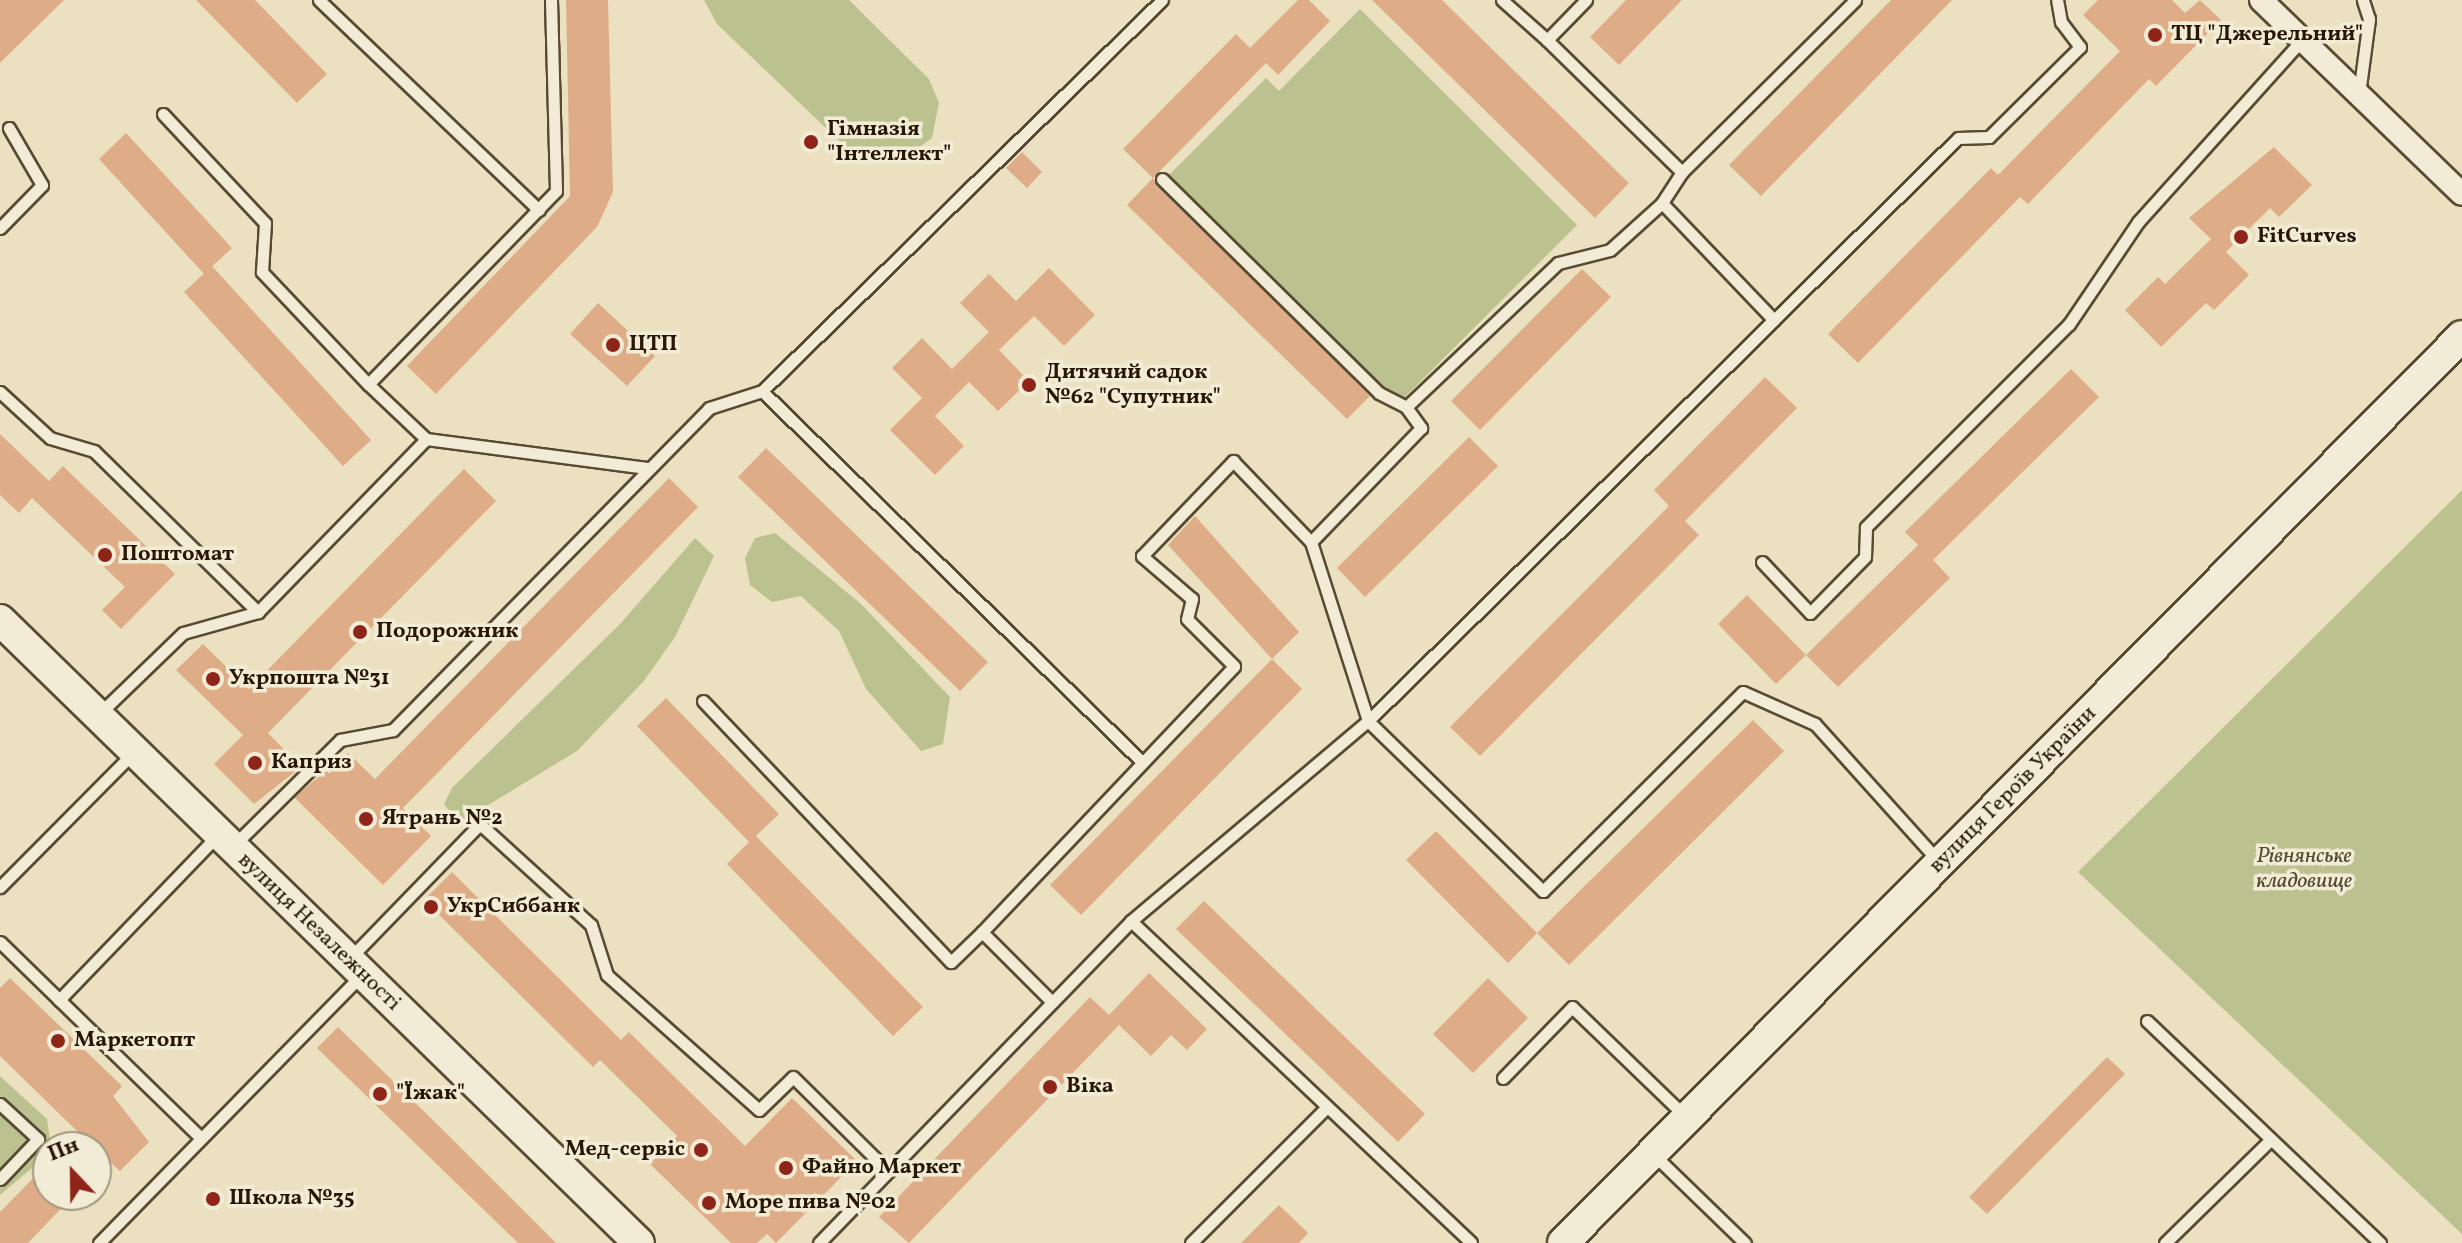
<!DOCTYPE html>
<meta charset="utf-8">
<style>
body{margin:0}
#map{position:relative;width:2462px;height:1243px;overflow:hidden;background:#ebe1c0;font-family:Vollkorn,serif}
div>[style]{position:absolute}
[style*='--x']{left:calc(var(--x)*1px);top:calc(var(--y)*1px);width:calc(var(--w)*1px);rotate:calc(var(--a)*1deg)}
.green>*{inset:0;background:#bbc290}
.building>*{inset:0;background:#dead88}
.roads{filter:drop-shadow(2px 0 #584a33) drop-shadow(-2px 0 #584a33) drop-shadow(0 2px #584a33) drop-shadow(0 -2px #584a33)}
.service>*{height:11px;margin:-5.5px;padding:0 5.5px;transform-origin:5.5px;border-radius:5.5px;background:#f2ecd6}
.minor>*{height:22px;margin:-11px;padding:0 11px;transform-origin:11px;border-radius:11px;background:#f2ecd6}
.secondary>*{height:30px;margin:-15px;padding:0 15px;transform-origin:15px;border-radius:15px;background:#f2ecd6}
.dots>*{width:22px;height:22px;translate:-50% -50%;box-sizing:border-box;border:4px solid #f2ecd6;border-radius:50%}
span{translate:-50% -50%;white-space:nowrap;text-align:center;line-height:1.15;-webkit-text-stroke:7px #f2ecd6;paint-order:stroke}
.poi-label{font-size:22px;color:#271704;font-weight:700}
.left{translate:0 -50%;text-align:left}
.right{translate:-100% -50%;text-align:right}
.street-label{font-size:22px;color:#271704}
.park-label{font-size:22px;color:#534a2e;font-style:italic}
.north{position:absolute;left:32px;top:1131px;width:80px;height:80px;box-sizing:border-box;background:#f2ecd6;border:2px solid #a19782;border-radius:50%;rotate:338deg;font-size:22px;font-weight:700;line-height:32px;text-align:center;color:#271704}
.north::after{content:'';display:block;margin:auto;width:28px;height:36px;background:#8f2418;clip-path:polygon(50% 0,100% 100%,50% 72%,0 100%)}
</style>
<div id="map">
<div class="green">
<i style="clip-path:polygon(704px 0,849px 0,929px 79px,939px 103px,932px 138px,897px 163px,855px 156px,717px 24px)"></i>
<i style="clip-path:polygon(1360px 9px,1577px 225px,1397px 405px,1167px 177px,1266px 78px,1279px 91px)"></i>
<i style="clip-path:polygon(2462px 490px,2462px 1234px,2078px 872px)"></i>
<i style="clip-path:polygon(775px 533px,861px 604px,950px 697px,943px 744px,921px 751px,866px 689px,839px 631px,801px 596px,772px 602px,750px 585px,745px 558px,755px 538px)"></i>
<i style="clip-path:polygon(695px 538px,714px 556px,675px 637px,643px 682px,577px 751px,465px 819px,454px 817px,444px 804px,452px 788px,620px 624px)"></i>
<i style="clip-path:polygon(0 1076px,47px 1119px,50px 1140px,39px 1162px,0 1195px)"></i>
</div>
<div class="building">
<i style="clip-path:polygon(0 0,64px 0,0 63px)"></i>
<i style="clip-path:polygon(196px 0,255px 0,327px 74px,297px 103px)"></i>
<i style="clip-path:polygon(566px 0,608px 0,613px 192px,597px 227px,436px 394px,407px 366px,570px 196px)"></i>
<i style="clip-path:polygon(1298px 0,1309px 0,1330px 21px,1278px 75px,1266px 63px,1153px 178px,1123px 149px,1236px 34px,1250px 48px)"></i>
<i style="clip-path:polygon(1372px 0,1442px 0,1629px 183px,1595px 218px)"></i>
<i style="clip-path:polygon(1626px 0,1682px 0,1619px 65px,1590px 37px)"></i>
<i style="clip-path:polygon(1891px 0,1952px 0,1761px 196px,1729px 165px)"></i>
<i style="clip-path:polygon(2098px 0,2172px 0,2185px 13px,2200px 0,2221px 20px,2156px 86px,2149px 79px,2028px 204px,2020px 197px,1858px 363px,1828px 334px,1991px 168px,1998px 175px,2120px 51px,2083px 15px)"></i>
<i style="clip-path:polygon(126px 133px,232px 248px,204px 274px,99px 159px)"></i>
<i style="clip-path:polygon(2274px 147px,2312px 185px,2279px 217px,2270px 208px,2226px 252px,2249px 275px,2214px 310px,2206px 303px,2161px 347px,2125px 310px,2158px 277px,2165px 284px,2211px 239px,2189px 218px)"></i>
<i style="clip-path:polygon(1022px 152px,1042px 172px,1027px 188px,1006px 168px)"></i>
<i style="clip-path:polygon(1153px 178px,1370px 396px,1347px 419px,1127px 205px)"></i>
<i style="clip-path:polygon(212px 266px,371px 440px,343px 466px,184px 292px)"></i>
<i style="clip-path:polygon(1049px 268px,1095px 315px,1064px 346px,1034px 316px,999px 350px,1029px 381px,998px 411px,969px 382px,935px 416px,964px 446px,935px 475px,890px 430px,922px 398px,892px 368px,922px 338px,952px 369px,989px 332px,960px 303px,989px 274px,1016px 301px)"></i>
<i style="clip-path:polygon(1582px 269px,1611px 297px,1480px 430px,1451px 401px)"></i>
<i style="clip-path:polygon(598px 303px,655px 356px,627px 386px,570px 334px)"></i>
<i style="clip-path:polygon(2071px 369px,2099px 397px,1933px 560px,1950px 578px,1838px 687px,1806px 655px,1918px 545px,1905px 532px)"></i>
<i style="clip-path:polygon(1765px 377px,1797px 408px,1685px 521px,1699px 535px,1480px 756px,1450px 727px,1669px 506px,1654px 490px)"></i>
<i style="clip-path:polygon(0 434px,49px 481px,63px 466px,175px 574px,121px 629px,102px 610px,125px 587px,32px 498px,19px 513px,0 495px)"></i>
<i style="clip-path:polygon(1469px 437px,1498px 466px,1365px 597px,1337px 568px)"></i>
<i style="clip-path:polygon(766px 448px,988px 662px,960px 691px,738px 477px)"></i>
<i style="clip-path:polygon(464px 469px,496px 501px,268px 733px,301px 767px,254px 804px,214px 764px,243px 735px,176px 670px,203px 644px,249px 689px)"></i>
<i style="clip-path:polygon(669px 478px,698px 507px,403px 808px,431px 836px,383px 885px,294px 797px,348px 753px,375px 779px)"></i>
<i style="clip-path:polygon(1195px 516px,1299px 632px,1272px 659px,1168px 545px)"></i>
<i style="clip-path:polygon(1747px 595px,1806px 655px,1776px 684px,1718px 624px)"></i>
<i style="clip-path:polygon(1272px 659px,1302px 689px,1081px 915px,1050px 885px)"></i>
<i style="clip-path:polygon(666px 698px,779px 814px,756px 836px,923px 1007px,893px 1036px,727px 864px,749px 842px,637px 726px)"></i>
<i style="clip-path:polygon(1753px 720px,1784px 751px,1569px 965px,1537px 933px)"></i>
<i style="clip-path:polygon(1436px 831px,1537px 933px,1508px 963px,1406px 860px)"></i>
<i style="clip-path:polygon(452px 872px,621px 1040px,629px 1032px,745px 1146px,792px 1098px,857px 1161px,776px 1243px,767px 1234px,757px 1243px,731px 1243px,650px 1164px,677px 1136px,600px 1060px,593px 1067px,424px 900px)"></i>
<i style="clip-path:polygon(1204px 901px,1425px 1114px,1398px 1142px,1176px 929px)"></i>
<i style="clip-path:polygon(1149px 973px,1207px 1029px,1187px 1050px,1171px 1035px,1151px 1056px,1119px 1025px,909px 1243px,879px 1217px,1090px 997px,1109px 1015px)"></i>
<i style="clip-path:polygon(10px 978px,122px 1086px,113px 1096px,149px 1142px,120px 1171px,108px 1160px,96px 1172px,96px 1147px,63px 1147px,78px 1132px,0 1056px,0 988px)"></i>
<i style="clip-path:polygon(1488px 978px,1528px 1018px,1473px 1073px,1433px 1034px)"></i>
<i style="clip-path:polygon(338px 1027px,448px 1135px,556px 1243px,518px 1243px,317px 1048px)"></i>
<i style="clip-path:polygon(2107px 1057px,2125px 1074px,1987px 1214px,1969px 1197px)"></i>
<i style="clip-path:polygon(48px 1163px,48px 1195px,74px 1195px,28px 1243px,0 1243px,0 1212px)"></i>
<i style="clip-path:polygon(1279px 1205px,1308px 1233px,1299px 1243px,1241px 1243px)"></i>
</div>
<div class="roads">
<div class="service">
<i style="--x:319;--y:0;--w:304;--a:43.7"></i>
<i style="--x:551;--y:0;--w:191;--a:88.5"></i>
<i style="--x:556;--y:191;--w:269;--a:134.2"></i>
<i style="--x:368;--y:384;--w:80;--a:43.5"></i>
<i style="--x:426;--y:439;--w:223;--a:7.5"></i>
<i style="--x:1502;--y:0;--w:60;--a:41.6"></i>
<i style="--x:1547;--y:40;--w:56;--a:-45.7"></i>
<i style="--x:1547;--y:40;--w:189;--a:44.4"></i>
<i style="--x:1682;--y:172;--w:244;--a:-44.8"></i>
<i style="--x:2359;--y:94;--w:76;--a:-82.4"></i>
<i style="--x:2369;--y:19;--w:20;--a:-108"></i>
<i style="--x:163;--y:114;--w:149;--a:46.9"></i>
<i style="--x:265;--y:223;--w:49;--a:93.5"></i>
<i style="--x:262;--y:272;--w:154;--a:46.6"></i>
<i style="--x:1682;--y:172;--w:37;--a:123"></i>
<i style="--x:1662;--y:203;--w:162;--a:46.3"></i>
<i style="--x:1162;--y:179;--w:305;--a:44.6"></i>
<i style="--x:1379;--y:393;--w:30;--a:27"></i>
<i style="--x:1662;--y:203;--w:70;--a:137.9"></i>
<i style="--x:1610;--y:250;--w:54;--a:166"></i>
<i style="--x:1558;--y:263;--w:209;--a:136.5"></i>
<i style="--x:1406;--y:407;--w:26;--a:54"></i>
<i style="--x:1421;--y:428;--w:158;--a:134"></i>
<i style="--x:1311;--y:542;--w:188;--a:72.3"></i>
<i style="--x:1368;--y:721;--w:244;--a:44.2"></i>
<i style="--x:1543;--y:891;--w:282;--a:-44.9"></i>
<i style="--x:1743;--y:692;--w:79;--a:24"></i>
<i style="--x:1815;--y:724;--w:187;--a:48"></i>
<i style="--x:0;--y:228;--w:60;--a:-45.7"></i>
<i style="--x:42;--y:185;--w:66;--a:-120.1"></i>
<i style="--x:762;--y:391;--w:531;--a:44.31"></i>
<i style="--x:0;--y:392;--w:68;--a:42.6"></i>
<i style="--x:50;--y:438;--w:46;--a:16.5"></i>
<i style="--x:94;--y:451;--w:230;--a:44.5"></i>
<i style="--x:1762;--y:562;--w:70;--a:46.7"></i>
<i style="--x:1810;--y:613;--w:78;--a:-45.5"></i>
<i style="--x:1865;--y:557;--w:30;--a:-88"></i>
<i style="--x:1866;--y:527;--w:287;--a:-45"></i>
<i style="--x:2069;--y:324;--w:123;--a:-55.9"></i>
<i style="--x:2138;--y:222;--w:245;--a:-48"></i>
<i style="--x:703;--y:701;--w:360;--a:46.5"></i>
<i style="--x:951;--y:962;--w:43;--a:-44.1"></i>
<i style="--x:98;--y:715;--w:118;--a:-44"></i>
<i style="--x:183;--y:633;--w:78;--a:-15.6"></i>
<i style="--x:258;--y:612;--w:241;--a:-45.8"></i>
<i style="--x:233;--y:846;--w:151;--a:-44.7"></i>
<i style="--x:340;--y:740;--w:54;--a:-10.7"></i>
<i style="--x:393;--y:730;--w:451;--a:-45.5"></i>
<i style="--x:709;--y:408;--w:56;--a:-17.8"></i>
<i style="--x:762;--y:391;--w:559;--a:-44.35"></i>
<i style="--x:0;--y:887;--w:187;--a:-45.2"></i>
<i style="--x:1131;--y:921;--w:468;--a:43.4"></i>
<i style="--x:0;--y:942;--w:281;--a:44.3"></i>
<i style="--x:349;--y:959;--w:188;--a:-45.9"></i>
<i style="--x:480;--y:824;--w:150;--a:42.3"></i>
<i style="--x:591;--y:925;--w:52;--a:72.3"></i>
<i style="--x:607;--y:975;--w:203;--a:41.6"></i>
<i style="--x:759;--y:1110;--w:47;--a:-44.1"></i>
<i style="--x:793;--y:1077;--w:134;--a:44.7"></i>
<i style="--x:59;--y:1000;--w:228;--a:-46.1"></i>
<i style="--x:1052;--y:1002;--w:99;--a:-135"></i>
<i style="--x:982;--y:932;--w:366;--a:-46.5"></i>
<i style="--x:1234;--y:666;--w:66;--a:-135"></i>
<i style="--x:1187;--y:619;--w:21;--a:-76"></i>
<i style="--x:1192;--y:599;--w:66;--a:-139.3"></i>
<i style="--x:1142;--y:556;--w:132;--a:-46.2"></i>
<i style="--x:1233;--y:461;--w:112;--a:46.1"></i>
<i style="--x:2147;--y:1021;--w:322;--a:43.6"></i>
<i style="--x:1503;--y:1078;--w:99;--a:-45.8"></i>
<i style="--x:1572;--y:1007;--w:160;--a:44"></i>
<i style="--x:0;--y:1104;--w:52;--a:42.6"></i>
<i style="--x:38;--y:1139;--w:55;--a:133.5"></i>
<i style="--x:1653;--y:1154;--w:128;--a:44.1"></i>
<i style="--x:99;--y:1243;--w:376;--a:-45.6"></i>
<i style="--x:819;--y:1243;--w:448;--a:-45.9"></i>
<i style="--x:1131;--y:921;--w:310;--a:-40.2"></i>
<i style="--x:1368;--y:721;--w:829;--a:-44.66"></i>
<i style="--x:1958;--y:138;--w:31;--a:-2"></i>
<i style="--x:1989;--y:137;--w:128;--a:-44.7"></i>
<i style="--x:2080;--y:47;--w:31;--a:-127"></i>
<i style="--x:2061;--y:22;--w:22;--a:-100"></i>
<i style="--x:1191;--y:1243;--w:192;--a:-45"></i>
<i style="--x:2165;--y:1243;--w:144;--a:-44.4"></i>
</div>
<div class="minor">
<i style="--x:2261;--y:0;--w:279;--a:44"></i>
</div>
<div class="secondary">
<i style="--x:0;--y:620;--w:892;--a:44.27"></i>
<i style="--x:1563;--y:1243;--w:1277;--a:-45.25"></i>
</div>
</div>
<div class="dots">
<i style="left:2155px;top:35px;background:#8f2418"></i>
<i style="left:811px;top:142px;background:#8f2418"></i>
<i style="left:2241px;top:237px;background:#8f2418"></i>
<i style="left:613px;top:345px;background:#8f2418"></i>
<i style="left:1029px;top:385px;background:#8f2418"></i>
<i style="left:105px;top:555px;background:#8f2418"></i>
<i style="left:360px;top:632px;background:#8f2418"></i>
<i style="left:213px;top:679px;background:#8f2418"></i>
<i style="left:255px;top:763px;background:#8f2418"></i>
<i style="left:366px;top:819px;background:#8f2418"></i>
<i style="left:431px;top:907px;background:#8f2418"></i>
<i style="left:58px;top:1041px;background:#8f2418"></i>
<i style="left:1050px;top:1087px;background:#8f2418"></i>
<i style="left:380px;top:1094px;background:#8f2418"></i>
<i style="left:701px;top:1150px;background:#8f2418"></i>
<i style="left:786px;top:1168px;background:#8f2418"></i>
<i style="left:213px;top:1199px;background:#8f2418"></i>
<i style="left:709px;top:1203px;background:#8f2418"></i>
</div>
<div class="poi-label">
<span class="left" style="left:2171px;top:35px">ТЦ "Джерельний"</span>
<span class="left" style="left:827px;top:142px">Гімназія<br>"Інтеллект"</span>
<span class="left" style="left:2257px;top:237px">FitCurves</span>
<span class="left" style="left:629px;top:345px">ЦТП</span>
<span class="left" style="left:1045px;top:385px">Дитячий садок<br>№62 "Супутник"</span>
<span class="left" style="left:121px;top:555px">Поштомат</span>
<span class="left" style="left:376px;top:632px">Подорожник</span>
<span class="left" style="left:229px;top:679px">Укрпошта №31</span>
<span class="left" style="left:271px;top:763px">Каприз</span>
<span class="left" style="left:382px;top:819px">Ятрань №2</span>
<span class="left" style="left:447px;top:907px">УкрСиббанк</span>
<span class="left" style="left:74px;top:1041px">Маркетопт</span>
<span class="left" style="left:1066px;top:1087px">Віка</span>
<span class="left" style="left:396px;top:1094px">"Їжак"</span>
<span class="right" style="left:685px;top:1150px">Мед-сервіс</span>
<span class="left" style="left:802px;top:1168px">Файно Маркет</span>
<span class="left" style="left:229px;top:1199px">Школа №35</span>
<span class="left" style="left:725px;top:1203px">Море пива №02</span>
</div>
<div class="street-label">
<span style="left:2013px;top:790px;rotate:-45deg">вулиця Героїв України</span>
<span style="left:319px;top:932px;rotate:44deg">вулиця Незалежності</span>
</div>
<div class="park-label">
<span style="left:2304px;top:869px">Рівнянське<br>кладовище</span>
</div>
<div class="north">Пн</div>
</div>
